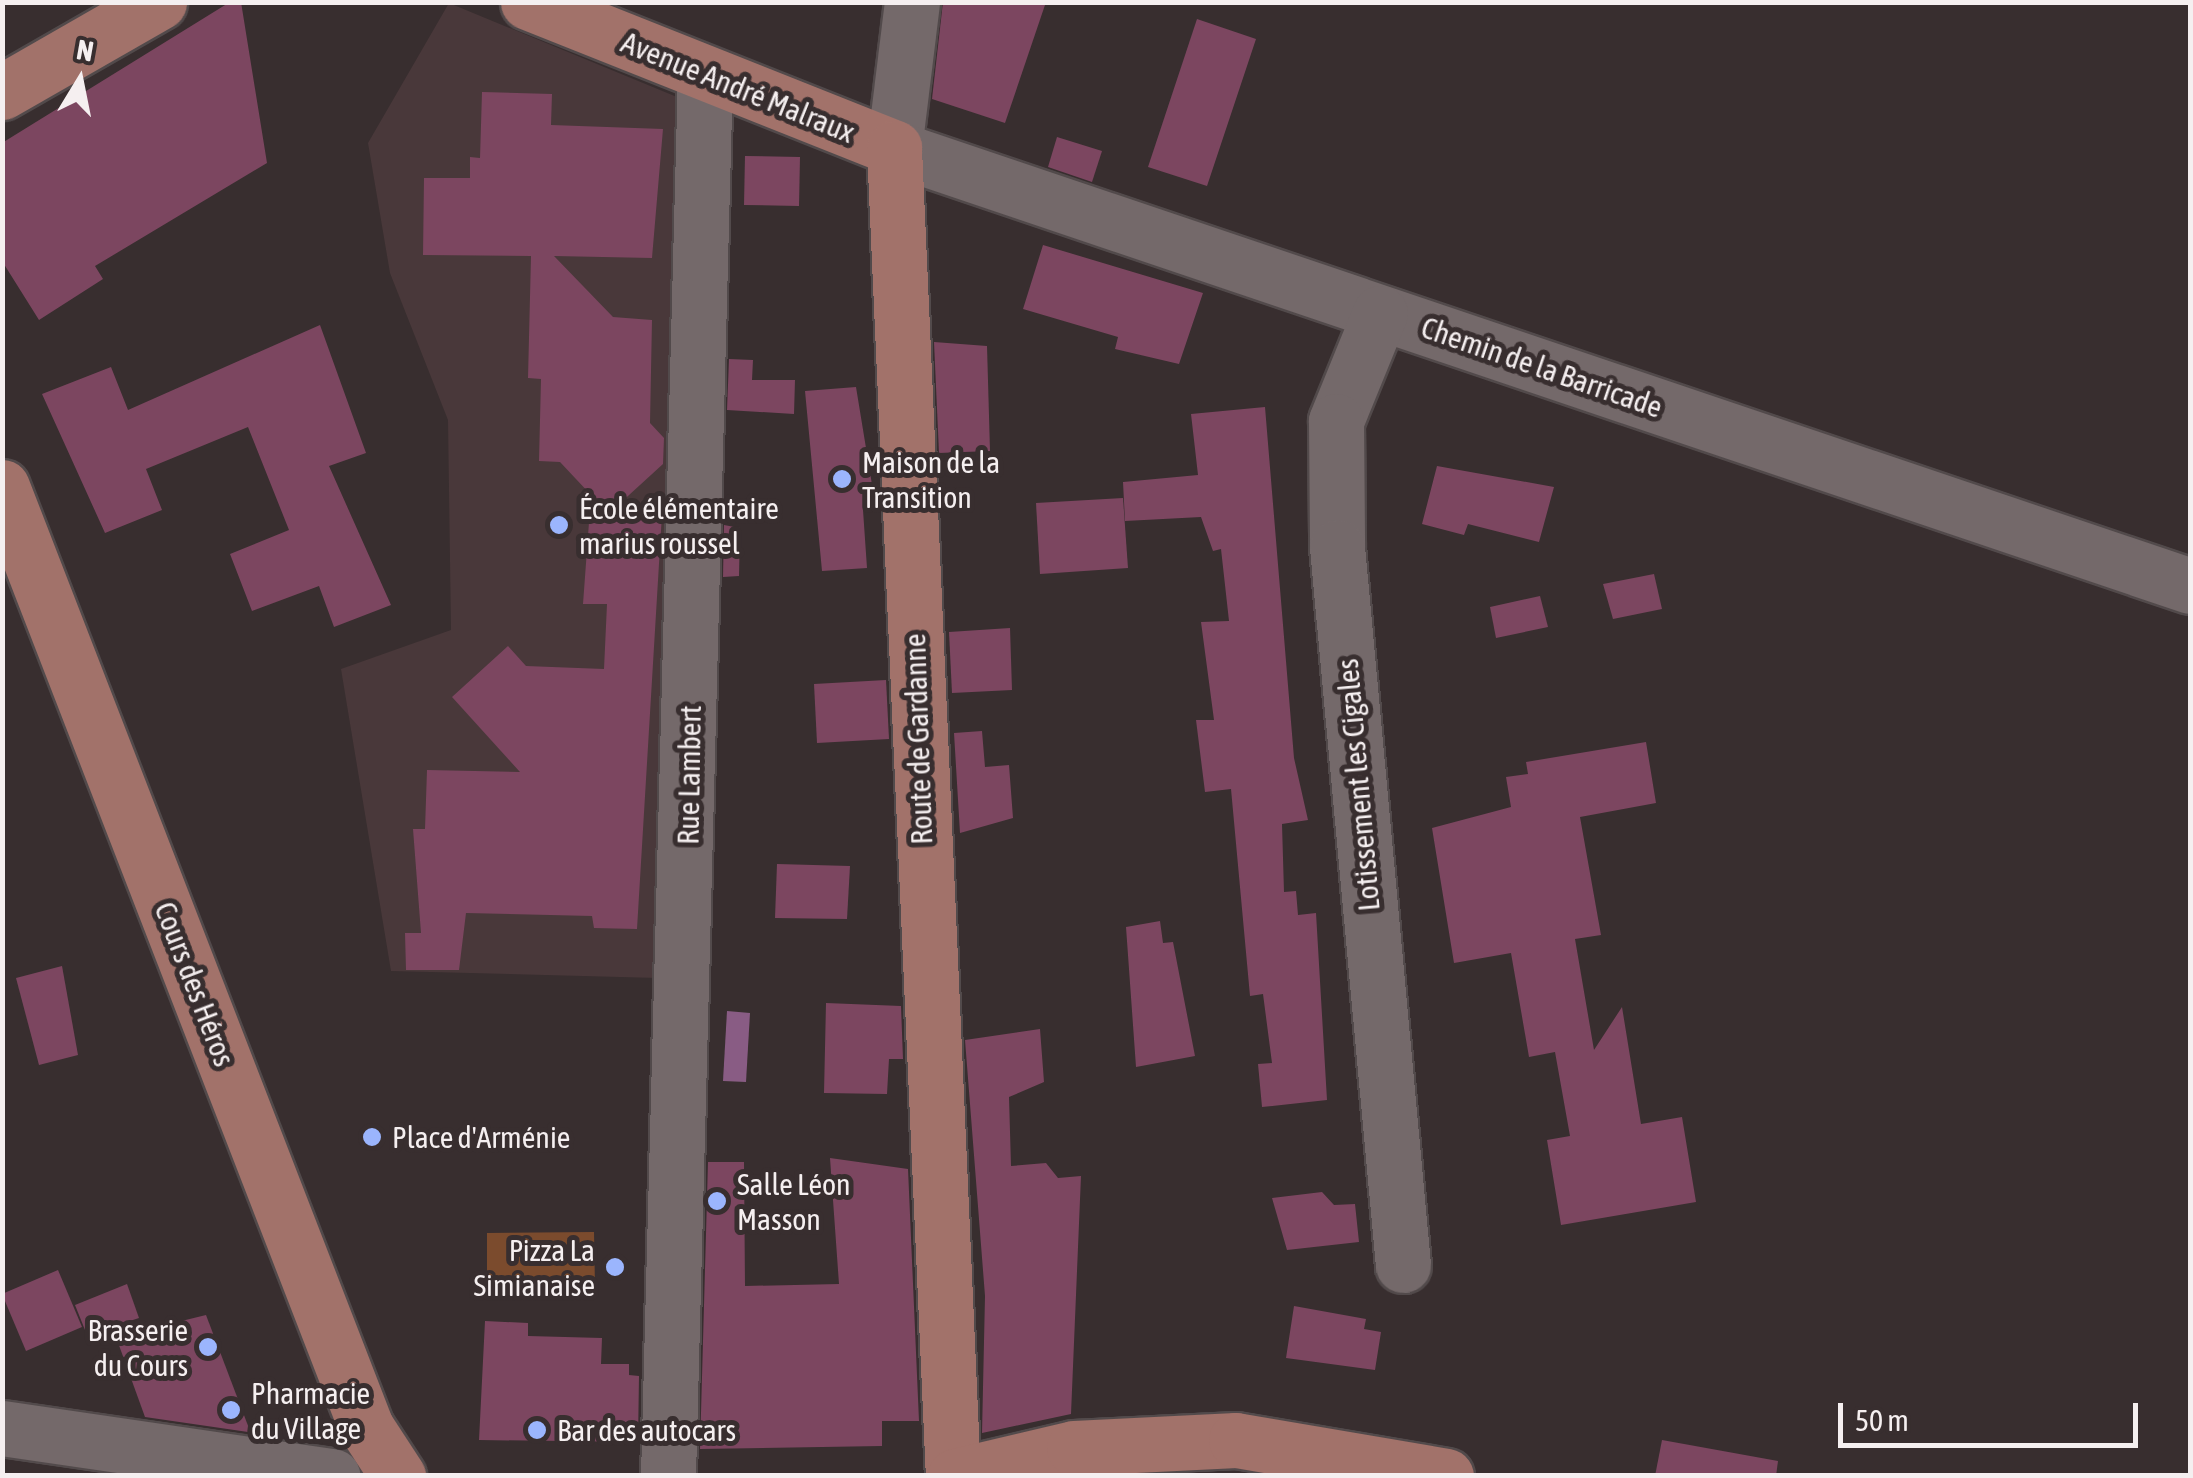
<!DOCTYPE html>
<meta charset="utf-8">
<style>
body{margin:0}
#map{position:relative;width:2193px;height:1478px;overflow:hidden;background:#382e2f;font-family:"Asap Condensed",sans-serif}
div>[style]{position:absolute}
[style*='--x']{left:calc(var(--x)*1px);top:calc(var(--y)*1px);width:calc(var(--w)*1px);rotate:calc(var(--a)*1deg)}
.built>*{inset:0;background:#49383a}
.green>*{inset:0;background:#7b4b2d}
.water>*{inset:0;background:#895c84}
.building>*{inset:0;background:#7c4660}
.roads{filter:drop-shadow(2px 0 #524a4b) drop-shadow(-2px 0 #524a4b) drop-shadow(0 2px #524a4b) drop-shadow(0 -2px #524a4b)}
.minor>*{height:55px;margin:-27.5px;padding:0 27.5px;transform-origin:27.5px;border-radius:27.5px;background:#74696a}
.major>*{height:55px;margin:-27.5px;padding:0 27.5px;transform-origin:27.5px;border-radius:27.5px;background:#a2726a}
.dots>*{width:28px;height:28px;translate:-50% -50%;box-sizing:border-box;border:5px solid #382e2f;border-radius:50%}
span{translate:-50% -50%;white-space:nowrap;text-align:center;line-height:1.15;-webkit-text-stroke:10px #382e2f;paint-order:stroke}
.street-label{font-size:30px;color:#f5eff0}
.poi-label{font-size:30px;color:#f5eff0}
.left{translate:0 -50%;text-align:left}
.right{translate:-100% -50%;text-align:right}
.frame{position:absolute;inset:0;border:5px solid #f5eff0;pointer-events:none}
.north{position:absolute;left:30px;top:30px;width:100px;height:100px;-webkit-text-stroke:8px #382e2f;paint-order:stroke;rotate:10deg;font-size:28px;font-weight:700;line-height:40px;text-align:center;color:#f5eff0}
.north::after{content:'';display:block;margin:auto;width:35px;height:45px;background:#f5eff0;clip-path:polygon(50% 0,100% 100%,50% 72%,0 100%)}
.scale{position:absolute;left:1838px;top:1403px;width:300px;height:45px;box-sizing:border-box;border:5px solid #f5eff0;border-top:0;padding-left:12px;font-size:30px;line-height:35px;white-space:nowrap;color:#f5eff0;-webkit-text-stroke:8px #382e2f;paint-order:stroke}
</style>
<div id="map">
<div class="built">
<i style="clip-path:polygon(449px 3px,677px 97px,658px 978px,391px 971px,341px 669px,451px 630px,448px 420px,390px 273px,368px 143px)"></i>
</div>
<div class="green">
<i style="clip-path:polygon(594px 1232px,595px 1287px,487px 1287px,487px 1233px)"></i>
</div>
<div class="water">
<i style="clip-path:polygon(727px 1011px,750px 1013px,746px 1082px,723px 1081px)"></i>
</div>
<div class="building">
<i style="clip-path:polygon(230px 2px,241px 2px,267px 163px,95px 266px,103px 279px,39px 320px,2px 261px,2px 143px)"></i>
<i style="clip-path:polygon(943px 2px,1046px 2px,1005px 123px,932px 99px)"></i>
<i style="clip-path:polygon(1197px 19px,1256px 39px,1207px 186px,1148px 167px)"></i>
<i style="clip-path:polygon(482px 92px,552px 94px,551px 125px,663px 129px,652px 258px,554px 256px,613px 317px,652px 320px,650px 423px,664px 438px,663px 464px,617px 506px,662px 514px,637px 929px,594px 928px,592px 916px,466px 913px,459px 970px,406px 970px,405px 933px,421px 933px,413px 829px,425px 829px,427px 770px,520px 772px,452px 697px,508px 646px,526px 666px,604px 669px,607px 604px,583px 604px,591px 495px,560px 462px,539px 461px,541px 379px,528px 378px,531px 256px,423px 255px,424px 178px,470px 178px,470px 157px,480px 158px)"></i>
<i style="clip-path:polygon(1057px 137px,1102px 151px,1092px 182px,1048px 167px)"></i>
<i style="clip-path:polygon(745px 156px,800px 157px,799px 206px,744px 205px)"></i>
<i style="clip-path:polygon(1043px 245px,1203px 293px,1179px 364px,1115px 349px,1118px 337px,1023px 309px)"></i>
<i style="clip-path:polygon(320px 325px,366px 453px,329px 466px,391px 605px,334px 627px,319px 586px,252px 611px,230px 554px,289px 530px,248px 427px,146px 469px,162px 510px,105px 533px,42px 394px,111px 367px,128px 410px)"></i>
<i style="clip-path:polygon(934px 342px,987px 346px,990px 451px,939px 453px)"></i>
<i style="clip-path:polygon(729px 359px,753px 360px,752px 380px,795px 380px,794px 414px,727px 410px)"></i>
<i style="clip-path:polygon(856px 387px,876px 509px,863px 510px,867px 568px,822px 571px,805px 391px)"></i>
<i style="clip-path:polygon(1265px 407px,1294px 758px,1308px 820px,1282px 824px,1284px 892px,1296px 891px,1298px 915px,1316px 913px,1327px 1100px,1262px 1107px,1258px 1064px,1272px 1063px,1263px 994px,1250px 996px,1231px 789px,1205px 792px,1196px 720px,1214px 720px,1201px 622px,1229px 621px,1221px 549px,1213px 551px,1201px 517px,1125px 521px,1123px 482px,1198px 475px,1191px 414px)"></i>
<i style="clip-path:polygon(1437px 466px,1554px 487px,1539px 542px,1468px 524px,1464px 535px,1422px 524px)"></i>
<i style="clip-path:polygon(1123px 498px,1128px 568px,1040px 574px,1036px 503px)"></i>
<i style="clip-path:polygon(724px 525px,740px 528px,739px 576px,723px 577px)"></i>
<i style="clip-path:polygon(1654px 574px,1662px 609px,1613px 619px,1603px 584px)"></i>
<i style="clip-path:polygon(1540px 596px,1548px 627px,1496px 638px,1490px 607px)"></i>
<i style="clip-path:polygon(1010px 628px,1012px 690px,952px 693px,949px 632px)"></i>
<i style="clip-path:polygon(886px 680px,889px 739px,817px 743px,814px 684px)"></i>
<i style="clip-path:polygon(982px 731px,985px 767px,1009px 765px,1013px 818px,960px 833px,954px 733px)"></i>
<i style="clip-path:polygon(1646px 742px,1656px 803px,1580px 817px,1601px 935px,1575px 939px,1594px 1050px,1622px 1007px,1641px 1124px,1682px 1117px,1696px 1202px,1561px 1225px,1547px 1140px,1570px 1136px,1555px 1052px,1529px 1057px,1511px 953px,1454px 963px,1432px 828px,1511px 807px,1506px 777px,1528px 774px,1526px 762px)"></i>
<i style="clip-path:polygon(777px 864px,850px 866px,847px 919px,775px 918px)"></i>
<i style="clip-path:polygon(1160px 921px,1163px 943px,1173px 942px,1195px 1056px,1136px 1067px,1126px 927px)"></i>
<i style="clip-path:polygon(62px 966px,78px 1055px,39px 1065px,16px 978px)"></i>
<i style="clip-path:polygon(826px 1003px,901px 1006px,903px 1059px,889px 1059px,887px 1094px,824px 1093px)"></i>
<i style="clip-path:polygon(1040px 1029px,1044px 1082px,1009px 1097px,1011px 1166px,1046px 1163px,1058px 1178px,1081px 1176px,1071px 1414px,982px 1433px,985px 1296px,965px 1040px)"></i>
<i style="clip-path:polygon(830px 1158px,908px 1169px,919px 1421px,882px 1421px,882px 1446px,700px 1449px,708px 1162px,744px 1162px,745px 1286px,839px 1284px)"></i>
<i style="clip-path:polygon(1322px 1192px,1334px 1205px,1355px 1204px,1359px 1242px,1287px 1250px,1272px 1198px)"></i>
<i style="clip-path:polygon(58px 1270px,82px 1327px,26px 1351px,2px 1294px)"></i>
<i style="clip-path:polygon(127px 1284px,139px 1318px,87px 1335px,75px 1305px)"></i>
<i style="clip-path:polygon(1294px 1306px,1366px 1319px,1364px 1329px,1381px 1332px,1375px 1370px,1286px 1358px)"></i>
<i style="clip-path:polygon(206px 1315px,250px 1431px,248px 1432px,145px 1417px,116px 1337px)"></i>
<i style="clip-path:polygon(485px 1321px,528px 1323px,528px 1336px,602px 1338px,601px 1364px,629px 1364px,629px 1375px,639px 1376px,638px 1442px,479px 1440px)"></i>
<i style="clip-path:polygon(1662px 1440px,1778px 1461px,1776px 1476px,1655px 1476px)"></i>
</div>
<div class="roads">
<div class="minor">
<i style="--x:912;--y:2;--w:147;--a:97"></i>
<i style="--x:894;--y:148;--w:1368;--a:18.67"></i>
<i style="--x:1380;--y:313;--w:117;--a:112.2"></i>
<i style="--x:1336;--y:421;--w:126;--a:89.5"></i>
<i style="--x:1337;--y:547;--w:721;--a:84.75"></i>
<i style="--x:2;--y:1428;--w:334;--a:8.3"></i>
<i style="--x:668;--y:1476;--w:1402;--a:-88.49"></i>
</div>
<div class="major">
<i style="--x:528;--y:2;--w:394;--a:21.7"></i>
<i style="--x:894;--y:148;--w:1329;--a:87.46"></i>
<i style="--x:2;--y:92;--w:181;--a:-29.8"></i>
<i style="--x:2;--y:487;--w:1008;--a:68.83"></i>
<i style="--x:366;--y:1427;--w:59;--a:56.9"></i>
<i style="--x:955;--y:1476;--w:122;--a:-13.2"></i>
<i style="--x:1074;--y:1448;--w:162;--a:-2.8"></i>
<i style="--x:1236;--y:1440;--w:213;--a:9.7"></i>
</div>
</div>
<div class="dots">
<i style="left:842px;top:479px;background:#9bb5fd"></i>
<i style="left:559px;top:525px;background:#9bb5fd"></i>
<i style="left:372px;top:1137px;background:#9bb5fd"></i>
<i style="left:717px;top:1201px;background:#9bb5fd"></i>
<i style="left:615px;top:1267px;background:#9bb5fd"></i>
<i style="left:208px;top:1347px;background:#9bb5fd"></i>
<i style="left:231px;top:1410px;background:#9bb5fd"></i>
<i style="left:537px;top:1430px;background:#9bb5fd"></i>
</div>
<div class="street-label">
<span style="left:738px;top:87px;rotate:22deg">Avenue André Malraux</span>
<span style="left:1542px;top:367px;rotate:19deg">Chemin de la Barricade</span>
<span style="left:918px;top:739px;rotate:-92deg">Route de Gardanne</span>
<span style="left:689px;top:775px;rotate:-89deg">Rue Lambert</span>
<span style="left:1358px;top:785px;rotate:-95deg">Lotissement les Cigales</span>
<span style="left:195px;top:984px;rotate:69deg">Cours des Héros</span>
</div>
<div class="poi-label">
<span class="left" style="left:862px;top:479px">Maison de la<br>Transition</span>
<span class="left" style="left:579px;top:525px">École élémentaire<br>marius roussel</span>
<span class="left" style="left:392px;top:1137px">Place d'Arménie</span>
<span class="left" style="left:737px;top:1201px">Salle Léon<br>Masson</span>
<span class="right" style="left:595px;top:1267px">Pizza La<br>Simianaise</span>
<span class="right" style="left:188px;top:1347px">Brasserie<br>du Cours</span>
<span class="left" style="left:251px;top:1410px">Pharmacie<br>du Village</span>
<span class="left" style="left:557px;top:1430px">Bar des autocars</span>
</div>
<div class="frame"></div>
<div class="north">N</div>
<div class="scale">50 m</div>
</div>
